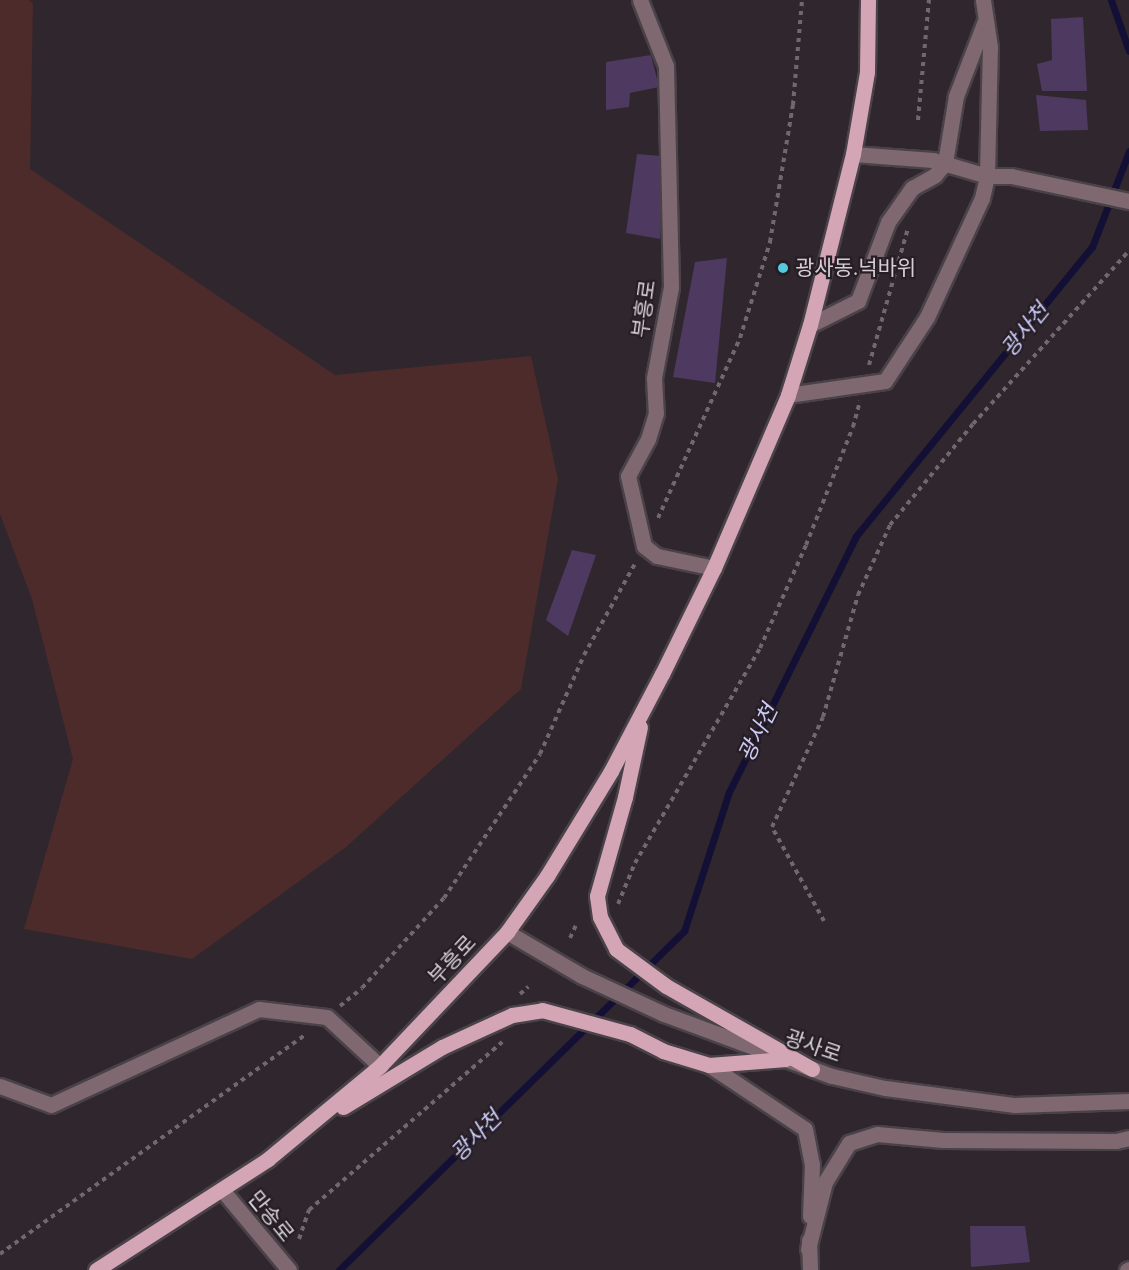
<!DOCTYPE html>
<meta charset="utf-8">
<style>
body{margin:0}
#map{position:relative;width:1129px;height:1270px;overflow:hidden;background:#30272e;font-family:Lora,"Noto Sans KR",serif}
div>[style]{position:absolute}
[style*='--x']{left:calc(var(--x)*1px);top:calc(var(--y)*1px);width:calc(var(--w)*1px);rotate:calc(var(--a)*1deg)}
.green>*{inset:0;background:#4c2b2a}
.stream>*{height:7px;margin:-3.5px;padding:0 3.5px;transform-origin:3.5px;border-radius:3.5px;background:#141035}
.building>*{inset:0;background:#4e3960}
.path>*{height:4px;margin-top:-2px;transform-origin:0;background:repeating-linear-gradient(90deg,#70686e 0 4.5px,transparent 0 9px)}
.roads{filter:drop-shadow(2px 0 #4a4249) drop-shadow(-2px 0 #4a4249) drop-shadow(0 2px #4a4249) drop-shadow(0 -2px #4a4249)}
.minor>*{height:15px;margin:-7.5px;padding:0 7.5px;transform-origin:7.5px;border-radius:7.5px;background:#7f6870}
.major>*{height:15px;margin:-7.5px;padding:0 7.5px;transform-origin:7.5px;border-radius:7.5px;background:#d4a5b5}
.dots>*{width:16px;height:16px;translate:-50% -50%;box-sizing:border-box;border:3px solid #261d25;border-radius:50%}
span{translate:-50% -50%;white-space:nowrap;text-align:center;line-height:1.15;-webkit-text-stroke:4.5px #261d25;paint-order:stroke}
.poi-label{font-size:21px;color:#d5cfd4}
.left{translate:0 -50%;text-align:left}
.street-label{font-size:21px;color:#d5cfd4}
.water-label{font-size:22px;color:#caccf7;font-style:italic}
</style>
<div id="map">
<div class="green">
<i style="clip-path:polygon(0 0,29px 0,33px 4px,30px 169px,335px 375px,531px 356px,558px 479px,521px 689px,346px 847px,192px 959px,24px 929px,73px 759px,32px 599px,0 514px)"></i>
</div>
<div class="stream">
<i style="--x:1111;--y:0;--w:54;--a:70.6"></i>
<i style="--x:339;--y:1270;--w:484;--a:-44.5"></i>
<i style="--x:684;--y:931;--w:146;--a:-72.1"></i>
<i style="--x:729;--y:792;--w:286;--a:-63.6"></i>
<i style="--x:856;--y:536;--w:373;--a:-50.8"></i>
<i style="--x:1092;--y:247;--w:103;--a:-68.9"></i>
</div>
<div class="building">
<i style="clip-path:polygon(1083px 17px,1087px 91px,1042px 91px,1037px 64px,1052px 60px,1051px 19px)"></i>
<i style="clip-path:polygon(651px 55px,659px 87px,630px 93px,629px 107px,606px 110px,606px 62px)"></i>
<i style="clip-path:polygon(1036px 95px,1086px 100px,1088px 130px,1040px 131px)"></i>
<i style="clip-path:polygon(637px 154px,661px 156px,660px 239px,626px 233px)"></i>
<i style="clip-path:polygon(727px 258px,715px 383px,673px 377px,695px 262px)"></i>
<i style="clip-path:polygon(572px 550px,596px 555px,568px 636px,546px 620px)"></i>
<i style="clip-path:polygon(970px 1226px,1025px 1226px,1030px 1262px,971px 1267px)"></i>
</div>
<div class="path">
<i style="--x:918;--y:120;--w:121;--a:-84.8"></i>
<i style="--x:869;--y:365;--w:142;--a:-74.1"></i>
<i style="--x:658;--y:518;--w:198;--a:-65.5"></i>
<i style="--x:740;--y:338;--w:101;--a:-72.6"></i>
<i style="--x:770;--y:242;--w:139;--a:-80.5"></i>
<i style="--x:793;--y:105;--w:105;--a:-85.1"></i>
<i style="--x:618;--y:904;--w:44;--a:-67.5"></i>
<i style="--x:635;--y:863;--w:249;--a:-59.8"></i>
<i style="--x:760;--y:648;--w:113;--a:-65.9"></i>
<i style="--x:806;--y:545;--w:127;--a:-68.3"></i>
<i style="--x:853;--y:427;--w:27;--a:-75"></i>
<i style="--x:824;--y:921;--w:107;--a:-119"></i>
<i style="--x:772;--y:827;--w:121;--a:-65.1"></i>
<i style="--x:823;--y:717;--w:127;--a:-74"></i>
<i style="--x:858;--y:595;--w:77;--a:-65.4"></i>
<i style="--x:890;--y:525;--w:131;--a:-50.6"></i>
<i style="--x:973;--y:424;--w:233;--a:-48"></i>
<i style="--x:570;--y:938;--w:17;--a:-65"></i>
<i style="--x:520;--y:994;--w:11;--a:-41"></i>
<i style="--x:340;--y:1006;--w:28;--a:-39"></i>
<i style="--x:362;--y:988;--w:122;--a:-47.7"></i>
<i style="--x:444;--y:898;--w:173;--a:-56.3"></i>
<i style="--x:540;--y:754;--w:108;--a:-66"></i>
<i style="--x:584;--y:655;--w:107;--a:-60.8"></i>
<i style="--x:299;--y:1239;--w:31;--a:-71"></i>
<i style="--x:309;--y:1210;--w:256;--a:-41"></i>
<i style="--x:0;--y:1254;--w:377;--a:-35.7"></i>
</div>
<div class="roads">
<div class="minor">
<i style="--x:640;--y:0;--w:71;--a:68.5"></i>
<i style="--x:666;--y:66;--w:221;--a:88.7"></i>
<i style="--x:671;--y:287;--w:93;--a:100.6"></i>
<i style="--x:654;--y:378;--w:35;--a:87"></i>
<i style="--x:656;--y:413;--w:27;--a:107"></i>
<i style="--x:648;--y:439;--w:42;--a:118.4"></i>
<i style="--x:628;--y:476;--w:72;--a:77.1"></i>
<i style="--x:644;--y:546;--w:16;--a:38"></i>
<i style="--x:657;--y:556;--w:58;--a:11.9"></i>
<i style="--x:853;--y:154;--w:80;--a:4.3"></i>
<i style="--x:933;--y:160;--w:56;--a:16.5"></i>
<i style="--x:987;--y:176;--w:24;--a:0"></i>
<i style="--x:1011;--y:176;--w:121;--a:12"></i>
<i style="--x:810;--y:325;--w:54;--a:-26.6"></i>
<i style="--x:858;--y:301;--w:85;--a:-69.2"></i>
<i style="--x:888;--y:222;--w:42;--a:-54.8"></i>
<i style="--x:912;--y:188;--w:26;--a:-29"></i>
<i style="--x:935;--y:175;--w:16;--a:-50"></i>
<i style="--x:945;--y:163;--w:68;--a:-80.7"></i>
<i style="--x:956;--y:96;--w:80;--a:-68.9"></i>
<i style="--x:788;--y:395;--w:98;--a:-8.2"></i>
<i style="--x:885;--y:381;--w:77;--a:-56.7"></i>
<i style="--x:927;--y:317;--w:131;--a:-65.2"></i>
<i style="--x:982;--y:198;--w:23;--a:-77"></i>
<i style="--x:987;--y:176;--w:129;--a:-88.7"></i>
<i style="--x:990;--y:47;--w:48;--a:-98.5"></i>
<i style="--x:507;--y:932;--w:87;--a:30.4"></i>
<i style="--x:582;--y:976;--w:90;--a:24.9"></i>
<i style="--x:664;--y:1014;--w:179;--a:20.3"></i>
<i style="--x:832;--y:1076;--w:54;--a:12.8"></i>
<i style="--x:885;--y:1088;--w:131;--a:7.5"></i>
<i style="--x:1015;--y:1105;--w:114;--a:-2"></i>
<i style="--x:709;--y:1065;--w:115;--a:33.7"></i>
<i style="--x:805;--y:1129;--w:36;--a:79"></i>
<i style="--x:812;--y:1164;--w:52;--a:92.2"></i>
<i style="--x:0;--y:1086;--w:54;--a:20.4"></i>
<i style="--x:51;--y:1105;--w:229;--a:-24.8"></i>
<i style="--x:259;--y:1009;--w:68;--a:6.7"></i>
<i style="--x:327;--y:1017;--w:72;--a:42.8"></i>
<i style="--x:223;--y:1191;--w:103;--a:50.1"></i>
<i style="--x:809;--y:1240;--w:30;--a:88"></i>
<i style="--x:808;--y:1249;--w:69;--a:-75.8"></i>
<i style="--x:825;--y:1182;--w:46;--a:-58.4"></i>
<i style="--x:849;--y:1143;--w:29;--a:-18"></i>
<i style="--x:877;--y:1134;--w:66;--a:5.2"></i>
<i style="--x:943;--y:1140;--w:173;--a:0.3"></i>
<i style="--x:1116;--y:1141;--w:13;--a:-13"></i>
<i style="--x:1127;--y:1270;--w:2;--a:-27"></i>
</div>
<div class="major">
<i style="--x:640;--y:727;--w:72;--a:102.1"></i>
<i style="--x:625;--y:797;--w:103;--a:105.8"></i>
<i style="--x:597;--y:896;--w:21;--a:82"></i>
<i style="--x:600;--y:917;--w:36;--a:63"></i>
<i style="--x:616;--y:949;--w:62;--a:36.5"></i>
<i style="--x:666;--y:986;--w:168;--a:29.6"></i>
<i style="--x:343;--y:1107;--w:116;--a:-31.2"></i>
<i style="--x:442;--y:1047;--w:77;--a:-24.6"></i>
<i style="--x:512;--y:1015;--w:30;--a:-9"></i>
<i style="--x:542;--y:1010;--w:91;--a:15.3"></i>
<i style="--x:630;--y:1034;--w:37;--a:27"></i>
<i style="--x:663;--y:1051;--w:48;--a:16.9"></i>
<i style="--x:709;--y:1065;--w:77;--a:-4.5"></i>
<i style="--x:96;--y:1270;--w:205;--a:-32.8"></i>
<i style="--x:268;--y:1159;--w:146;--a:-39.7"></i>
<i style="--x:380;--y:1066;--w:185;--a:-46.5"></i>
<i style="--x:507;--y:932;--w:69;--a:-54.5"></i>
<i style="--x:547;--y:876;--w:123;--a:-58.6"></i>
<i style="--x:611;--y:771;--w:110;--a:-62.3"></i>
<i style="--x:662;--y:674;--w:118;--a:-63.9"></i>
<i style="--x:714;--y:568;--w:188;--a:-66.8"></i>
<i style="--x:788;--y:395;--w:73;--a:-72.6"></i>
<i style="--x:810;--y:325;--w:176;--a:-75.9"></i>
<i style="--x:853;--y:154;--w:83;--a:-80.3"></i>
<i style="--x:867;--y:72;--w:72;--a:-89.2"></i>
</div>
</div>
<div class="dots">
<i style="left:783px;top:268px;background:#54cadd"></i>
</div>
<div class="poi-label">
<span class="left" style="left:795px;top:268px">광사동.넉바위</span>
</div>
<div class="street-label">
<span style="left:644px;top:309px;rotate:-82deg">부흥로</span>
<span style="left:452px;top:960px;rotate:-47deg">부흥로</span>
<span style="left:813px;top:1046px;rotate:19deg">광사로</span>
<span style="left:271px;top:1216px;rotate:51deg">만송로</span>
</div>
<div class="water-label">
<span style="left:1025px;top:330px;rotate:-51deg">광사천</span>
<span style="left:758px;top:733px;rotate:-64deg">광사천</span>
<span style="left:476px;top:1136px;rotate:-45deg">광사천</span>
</div>
</div>
